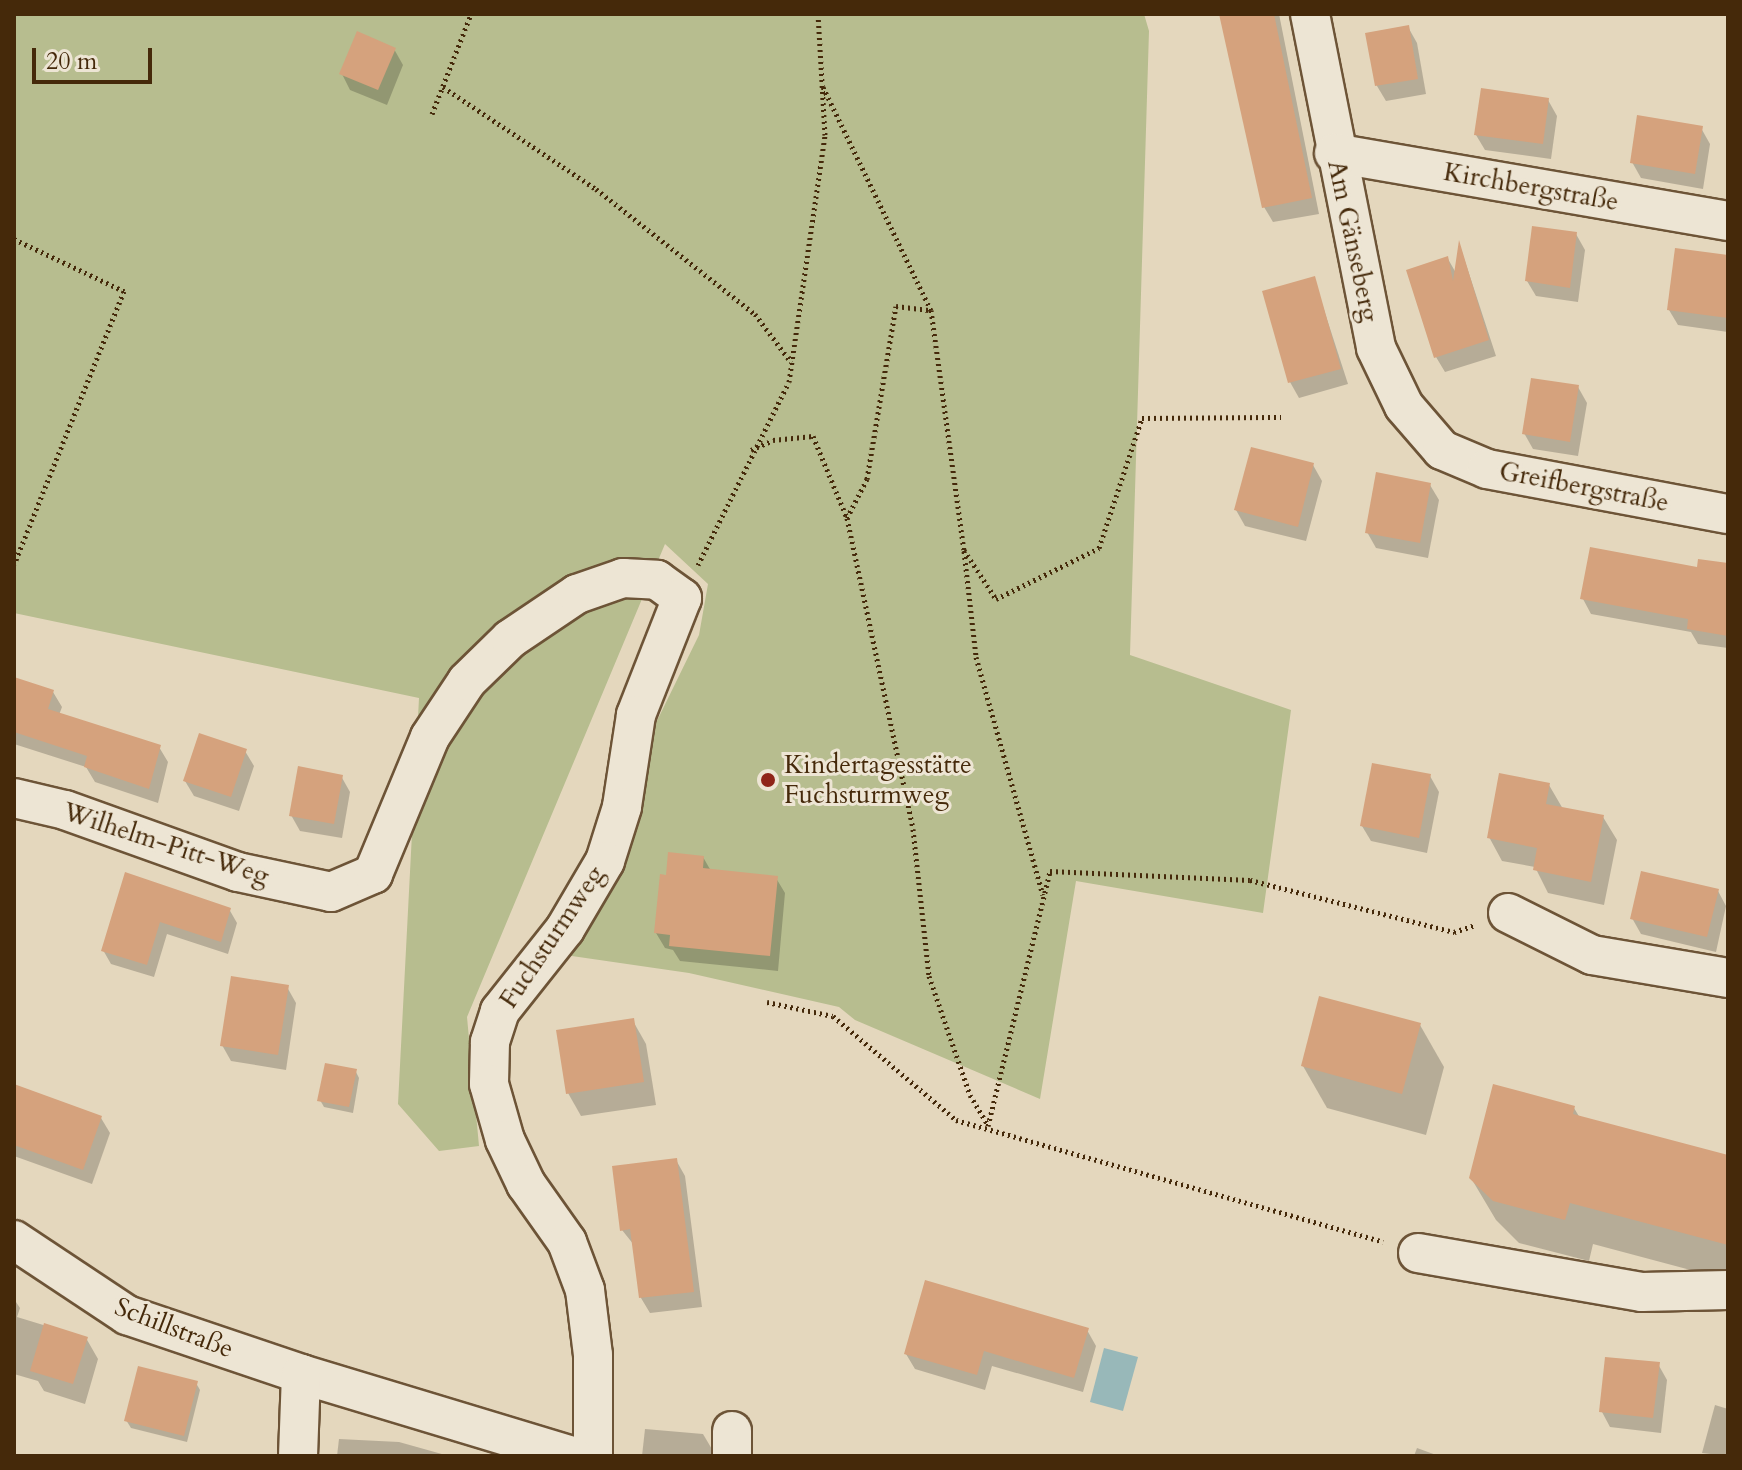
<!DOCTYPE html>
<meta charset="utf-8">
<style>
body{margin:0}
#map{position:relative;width:1742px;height:1470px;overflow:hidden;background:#e4d7bd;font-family:Cardo,serif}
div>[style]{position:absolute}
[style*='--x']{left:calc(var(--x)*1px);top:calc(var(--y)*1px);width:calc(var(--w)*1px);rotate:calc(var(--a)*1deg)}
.green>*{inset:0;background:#b7bd8f}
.water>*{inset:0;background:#98b8b9}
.shadow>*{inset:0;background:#0003}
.building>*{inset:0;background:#d5a27d}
.path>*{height:5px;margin-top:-2.5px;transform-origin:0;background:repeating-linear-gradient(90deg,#45290a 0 2px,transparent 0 6px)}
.roads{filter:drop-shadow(2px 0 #6d5437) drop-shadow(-2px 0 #6d5437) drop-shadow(0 2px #6d5437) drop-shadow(0 -2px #6d5437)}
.minor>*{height:38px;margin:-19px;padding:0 19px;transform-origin:19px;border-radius:19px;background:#ede5d4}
.dots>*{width:22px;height:22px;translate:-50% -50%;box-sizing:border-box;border:4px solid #ede5d4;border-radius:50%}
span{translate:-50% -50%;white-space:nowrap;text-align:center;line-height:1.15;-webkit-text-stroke:6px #ede5d4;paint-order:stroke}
.street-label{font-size:26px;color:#45290a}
.poi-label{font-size:26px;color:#45290a}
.left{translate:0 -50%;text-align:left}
.frame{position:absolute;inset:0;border:16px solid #45290a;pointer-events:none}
.scale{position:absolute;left:32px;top:48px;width:120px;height:36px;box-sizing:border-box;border:4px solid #45290a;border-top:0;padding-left:10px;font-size:24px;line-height:28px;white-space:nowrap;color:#45290a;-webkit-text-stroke:6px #ede5d4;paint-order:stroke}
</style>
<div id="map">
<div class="green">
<i style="clip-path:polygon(14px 14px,1144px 14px,1149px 31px,1130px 655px,1291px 710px,1263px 913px,1076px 881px,1040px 1099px,855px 1020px,839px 1007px,689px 973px,565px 955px,637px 828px,652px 731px,699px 635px,708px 584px,665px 544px,467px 1017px,479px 1146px,439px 1151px,398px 1104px,419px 698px,14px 613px)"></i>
</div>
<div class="water">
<i style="clip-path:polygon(1104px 1348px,1138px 1357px,1123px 1411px,1090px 1402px)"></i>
</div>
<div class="shadow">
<i style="clip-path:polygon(1224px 14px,1279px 14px,1319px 214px,1273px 222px,1264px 207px)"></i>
<i style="clip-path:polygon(1408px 27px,1417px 43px,1426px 94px,1386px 101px,1377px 86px,1367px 35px)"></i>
<i style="clip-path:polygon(394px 49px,403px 65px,387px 105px,350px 90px,342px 74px)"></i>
<i style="clip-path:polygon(1548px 100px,1557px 116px,1551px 159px,1485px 150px,1476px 135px)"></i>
<i style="clip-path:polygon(1701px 128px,1710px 144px,1703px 189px,1641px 178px,1632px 162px)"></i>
<i style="clip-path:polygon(1576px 234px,1585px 250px,1578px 302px,1536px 296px,1527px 281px)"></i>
<i style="clip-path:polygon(1460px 246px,1496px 356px,1445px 372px,1436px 357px,1448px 259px,1456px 273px)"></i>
<i style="clip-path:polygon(1728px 258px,1728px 332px,1678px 325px,1669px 310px)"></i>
<i style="clip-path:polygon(1314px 279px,1348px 384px,1299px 398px,1290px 382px)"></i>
<i style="clip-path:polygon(1578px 387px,1587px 403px,1578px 456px,1533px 449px,1524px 433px)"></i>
<i style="clip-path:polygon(1313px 465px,1322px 481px,1306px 541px,1245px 526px,1236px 510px)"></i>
<i style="clip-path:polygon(1430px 485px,1439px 500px,1428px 558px,1376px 548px,1367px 532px)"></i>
<i style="clip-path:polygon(1728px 566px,1728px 648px,1698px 644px,1691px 632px,1591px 614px,1583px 599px)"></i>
<i style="clip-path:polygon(14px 680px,53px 692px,62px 707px,59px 715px,159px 747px,168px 762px,158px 803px,95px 782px,86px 767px,14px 744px)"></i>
<i style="clip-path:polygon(245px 751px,254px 766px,239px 811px,194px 796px,185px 781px)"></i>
<i style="clip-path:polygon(341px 776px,350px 792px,342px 838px,300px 831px,291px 815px)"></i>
<i style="clip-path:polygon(1430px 776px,1439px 792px,1427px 853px,1371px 841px,1362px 826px)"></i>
<i style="clip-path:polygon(1549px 785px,1563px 809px,1603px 817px,1617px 840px,1604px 905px,1548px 893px,1535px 867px,1502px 861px,1489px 837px)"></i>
<i style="clip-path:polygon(703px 857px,711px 871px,776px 878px,785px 893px,778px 971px,680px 961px,673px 950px,665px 948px,656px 933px,668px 877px)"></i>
<i style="clip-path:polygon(126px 875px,229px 909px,237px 923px,228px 954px,167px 934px,154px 977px,111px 964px,103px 950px)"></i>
<i style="clip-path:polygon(1718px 891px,1726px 906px,1716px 952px,1641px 934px,1632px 918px)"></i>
<i style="clip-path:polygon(287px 987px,296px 1003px,286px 1070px,231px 1061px,222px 1045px)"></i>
<i style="clip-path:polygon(633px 1021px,646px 1044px,656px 1105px,581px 1116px,568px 1093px)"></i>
<i style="clip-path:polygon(1420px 1025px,1444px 1067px,1426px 1135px,1327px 1108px,1303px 1066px)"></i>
<i style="clip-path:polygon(355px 1070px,359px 1078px,353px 1113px,324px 1107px,320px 1100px)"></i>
<i style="clip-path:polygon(14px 1086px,101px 1118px,110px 1133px,92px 1184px,14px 1156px)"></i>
<i style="clip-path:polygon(1574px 1108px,1580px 1118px,1728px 1157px,1728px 1280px,1593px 1244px,1589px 1261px,1519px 1243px,1496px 1220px,1471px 1178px)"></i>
<i style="clip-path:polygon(676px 1160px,685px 1176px,702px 1307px,650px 1313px,641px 1298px,634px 1245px,622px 1230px)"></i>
<i style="clip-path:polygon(14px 1299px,20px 1308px,17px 1317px,86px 1338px,98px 1359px,85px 1404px,44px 1391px,38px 1381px,14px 1374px)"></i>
<i style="clip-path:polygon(1087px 1330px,1096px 1346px,1083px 1392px,992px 1366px,985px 1390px,915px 1369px,906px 1354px)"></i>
<i style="clip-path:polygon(1658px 1364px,1667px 1380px,1661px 1433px,1610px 1427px,1602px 1412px)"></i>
<i style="clip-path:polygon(196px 1383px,200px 1390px,187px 1442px,131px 1428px,126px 1420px)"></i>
<i style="clip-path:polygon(1715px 1405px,1728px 1409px,1728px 1456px,1702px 1453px)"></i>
<i style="clip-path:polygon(645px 1429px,703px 1434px,716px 1456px,642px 1456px)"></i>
<i style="clip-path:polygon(339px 1439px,399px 1442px,449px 1456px,337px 1456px)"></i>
<i style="clip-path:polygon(1417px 1448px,1439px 1456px,1414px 1456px)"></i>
</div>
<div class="building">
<i style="clip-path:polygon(1219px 14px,1274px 14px,1312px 198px,1262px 208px)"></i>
<i style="clip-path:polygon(1409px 25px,1418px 79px,1375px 86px,1365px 33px)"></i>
<i style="clip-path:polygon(357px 31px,396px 48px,378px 90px,339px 74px)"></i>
<i style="clip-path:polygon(1481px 88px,1549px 98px,1543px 144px,1474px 135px)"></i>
<i style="clip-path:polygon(1637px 115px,1703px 126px,1695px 174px,1630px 163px)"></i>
<i style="clip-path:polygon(1532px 226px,1577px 232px,1570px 288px,1525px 281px)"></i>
<i style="clip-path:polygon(1459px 240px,1489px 340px,1434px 358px,1406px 270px,1448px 256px,1453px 281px)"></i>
<i style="clip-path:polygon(1675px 248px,1728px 255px,1728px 318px,1667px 310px)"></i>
<i style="clip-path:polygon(1315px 276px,1341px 369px,1288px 383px,1262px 291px)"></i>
<i style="clip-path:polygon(1531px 378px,1579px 385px,1570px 442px,1522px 434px)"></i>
<i style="clip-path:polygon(1251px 447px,1314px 463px,1298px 527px,1234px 510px)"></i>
<i style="clip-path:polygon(1376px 472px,1431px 483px,1420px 543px,1365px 533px)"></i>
<i style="clip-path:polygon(1590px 547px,1697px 567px,1698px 559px,1728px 563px,1728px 636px,1687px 629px,1688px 619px,1580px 599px)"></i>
<i style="clip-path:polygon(14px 677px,54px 690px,48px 709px,161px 745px,149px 789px,84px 767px,87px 756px,14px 732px)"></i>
<i style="clip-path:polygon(199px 733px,247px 749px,231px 797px,183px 781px)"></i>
<i style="clip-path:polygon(1372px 763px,1431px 774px,1419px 838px,1360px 826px)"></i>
<i style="clip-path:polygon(298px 766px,343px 775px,334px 824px,289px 816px)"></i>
<i style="clip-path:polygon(1499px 773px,1550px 783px,1546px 804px,1604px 815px,1591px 882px,1533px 870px,1537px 848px,1487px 838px)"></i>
<i style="clip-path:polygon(668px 852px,704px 856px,703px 868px,778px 876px,770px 956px,669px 946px,670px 935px,654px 933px,660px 874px,666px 875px)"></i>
<i style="clip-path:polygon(1641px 871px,1719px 889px,1707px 937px,1630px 919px)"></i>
<i style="clip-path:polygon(125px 872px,231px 908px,221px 942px,160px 922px,147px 965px,101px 951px)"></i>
<i style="clip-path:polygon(231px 976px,289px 985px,278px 1055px,220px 1046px)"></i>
<i style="clip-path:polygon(1319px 996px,1421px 1023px,1402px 1094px,1301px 1066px)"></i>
<i style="clip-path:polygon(634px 1018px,644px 1082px,566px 1094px,556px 1030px)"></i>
<i style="clip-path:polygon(325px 1063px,357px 1069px,349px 1107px,317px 1101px)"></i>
<i style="clip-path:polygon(14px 1084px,102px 1116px,83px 1170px,14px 1145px)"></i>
<i style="clip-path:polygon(1493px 1084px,1575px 1106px,1573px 1114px,1728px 1155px,1728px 1245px,1570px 1203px,1565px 1220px,1493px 1201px,1469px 1178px)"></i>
<i style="clip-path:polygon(677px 1158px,694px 1292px,639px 1298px,630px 1229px,620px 1231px,612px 1166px)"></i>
<i style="clip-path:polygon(925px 1280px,1089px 1328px,1074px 1378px,984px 1351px,977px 1375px,904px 1354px)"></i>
<i style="clip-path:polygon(44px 1323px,88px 1337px,73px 1384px,30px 1371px)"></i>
<i style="clip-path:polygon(1605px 1357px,1660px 1362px,1653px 1418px,1599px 1412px)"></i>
<i style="clip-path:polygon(138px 1366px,198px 1381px,184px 1436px,124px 1421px)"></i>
</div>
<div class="path">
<i style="--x:443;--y:87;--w:184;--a:33.7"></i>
<i style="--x:596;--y:189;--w:202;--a:38.2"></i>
<i style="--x:755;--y:314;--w:60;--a:53.1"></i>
<i style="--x:823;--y:87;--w:248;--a:64.2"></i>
<i style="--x:931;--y:310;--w:242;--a:82.2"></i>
<i style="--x:964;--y:550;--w:59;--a:56.9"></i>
<i style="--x:996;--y:599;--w:115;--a:-26.3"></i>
<i style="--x:1099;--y:548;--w:137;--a:-71.7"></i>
<i style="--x:1142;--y:418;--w:139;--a:-0.4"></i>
<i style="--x:432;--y:114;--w:107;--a:-68.7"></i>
<i style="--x:14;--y:239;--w:122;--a:25.3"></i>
<i style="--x:124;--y:291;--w:294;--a:111.9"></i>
<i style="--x:751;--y:450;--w:24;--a:-24"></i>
<i style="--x:773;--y:440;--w:40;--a:-5.7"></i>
<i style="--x:813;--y:436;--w:89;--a:67.5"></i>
<i style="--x:847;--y:518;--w:44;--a:-62.9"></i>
<i style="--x:867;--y:479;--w:175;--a:-80.5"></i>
<i style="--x:896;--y:306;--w:35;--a:7"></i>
<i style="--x:847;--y:518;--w:318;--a:78"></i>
<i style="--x:913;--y:829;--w:148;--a:83.8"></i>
<i style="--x:929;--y:976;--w:126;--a:71"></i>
<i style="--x:970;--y:1095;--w:35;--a:59"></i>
<i style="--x:964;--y:551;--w:107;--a:83.5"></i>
<i style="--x:976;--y:657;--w:247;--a:74.3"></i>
<i style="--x:698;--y:565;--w:204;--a:-63.6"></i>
<i style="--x:789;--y:382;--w:250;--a:-81.7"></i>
<i style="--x:825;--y:135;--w:121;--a:-93.3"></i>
<i style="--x:767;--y:1002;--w:67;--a:12"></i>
<i style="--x:833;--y:1016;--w:161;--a:40.2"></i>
<i style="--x:956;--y:1120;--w:444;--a:15.9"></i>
<i style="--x:988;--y:1126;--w:262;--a:-76.3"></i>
<i style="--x:1050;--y:871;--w:200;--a:2.6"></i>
<i style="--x:1250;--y:880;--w:211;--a:14.3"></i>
<i style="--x:1454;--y:932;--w:22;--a:-18"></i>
</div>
<div class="roads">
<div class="minor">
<i style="--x:1310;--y:14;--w:340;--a:78.8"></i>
<i style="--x:1376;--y:348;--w:64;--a:64.2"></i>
<i style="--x:1404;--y:406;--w:58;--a:49.2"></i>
<i style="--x:1442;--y:450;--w:49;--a:22.9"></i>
<i style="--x:1487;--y:469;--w:245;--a:10.6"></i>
<i style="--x:1334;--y:153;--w:400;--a:9.8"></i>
<i style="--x:14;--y:798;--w:52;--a:13.2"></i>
<i style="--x:65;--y:810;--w:184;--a:19.7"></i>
<i style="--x:238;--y:872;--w:95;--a:12.1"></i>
<i style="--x:331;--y:892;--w:46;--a:-23.2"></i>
<i style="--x:373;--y:874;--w:148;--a:-67.4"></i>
<i style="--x:430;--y:737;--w:67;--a:-56.5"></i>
<i style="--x:467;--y:681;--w:60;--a:-44.3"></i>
<i style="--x:510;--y:639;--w:81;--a:-33.9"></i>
<i style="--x:577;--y:594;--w:49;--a:-19.2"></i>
<i style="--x:623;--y:578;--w:34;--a:3"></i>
<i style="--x:657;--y:580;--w:31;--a:36"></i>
<i style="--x:682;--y:598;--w:126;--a:111.5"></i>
<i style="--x:636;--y:715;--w:93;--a:98.7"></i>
<i style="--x:622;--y:807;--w:57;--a:107.5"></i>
<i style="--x:605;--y:861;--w:79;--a:120.5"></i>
<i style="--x:565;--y:929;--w:105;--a:128.4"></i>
<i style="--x:500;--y:1011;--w:33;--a:108"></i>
<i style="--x:490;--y:1042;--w:42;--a:91.4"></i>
<i style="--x:489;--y:1084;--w:58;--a:74.1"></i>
<i style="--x:505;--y:1140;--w:49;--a:64.5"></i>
<i style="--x:526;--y:1184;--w:71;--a:54.7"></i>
<i style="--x:567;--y:1242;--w:51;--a:69.4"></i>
<i style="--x:585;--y:1290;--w:65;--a:83"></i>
<i style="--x:593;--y:1355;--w:101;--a:90"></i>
<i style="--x:1508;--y:913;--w:94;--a:26.6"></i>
<i style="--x:1592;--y:955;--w:138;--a:9.6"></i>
<i style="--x:14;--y:1240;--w:136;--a:33.6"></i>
<i style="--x:127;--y:1315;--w:184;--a:18.7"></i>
<i style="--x:301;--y:1374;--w:284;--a:16.8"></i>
<i style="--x:1418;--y:1253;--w:227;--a:9.9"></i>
<i style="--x:1642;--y:1292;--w:86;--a:-1.3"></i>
<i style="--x:732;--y:1431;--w:25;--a:90"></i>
<i style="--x:298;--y:1456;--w:82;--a:-87.9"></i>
</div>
</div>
<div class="dots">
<i style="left:768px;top:780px;background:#8f2418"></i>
</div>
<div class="street-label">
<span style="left:1531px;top:187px;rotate:10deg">Kirchbergstraße</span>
<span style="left:1353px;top:241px;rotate:78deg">Am Gänseberg</span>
<span style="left:1584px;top:487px;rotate:11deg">Greifbergstraße</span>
<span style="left:166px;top:844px;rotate:18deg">Wilhelm-Pitt-Weg</span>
<span style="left:552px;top:937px;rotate:-56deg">Fuchsturmweg</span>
<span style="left:174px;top:1328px;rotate:21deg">Schillstraße</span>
</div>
<div class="poi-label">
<span class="left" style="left:784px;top:780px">Kindertagesstätte<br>Fuchsturmweg</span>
</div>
<div class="frame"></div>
<div class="scale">20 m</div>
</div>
